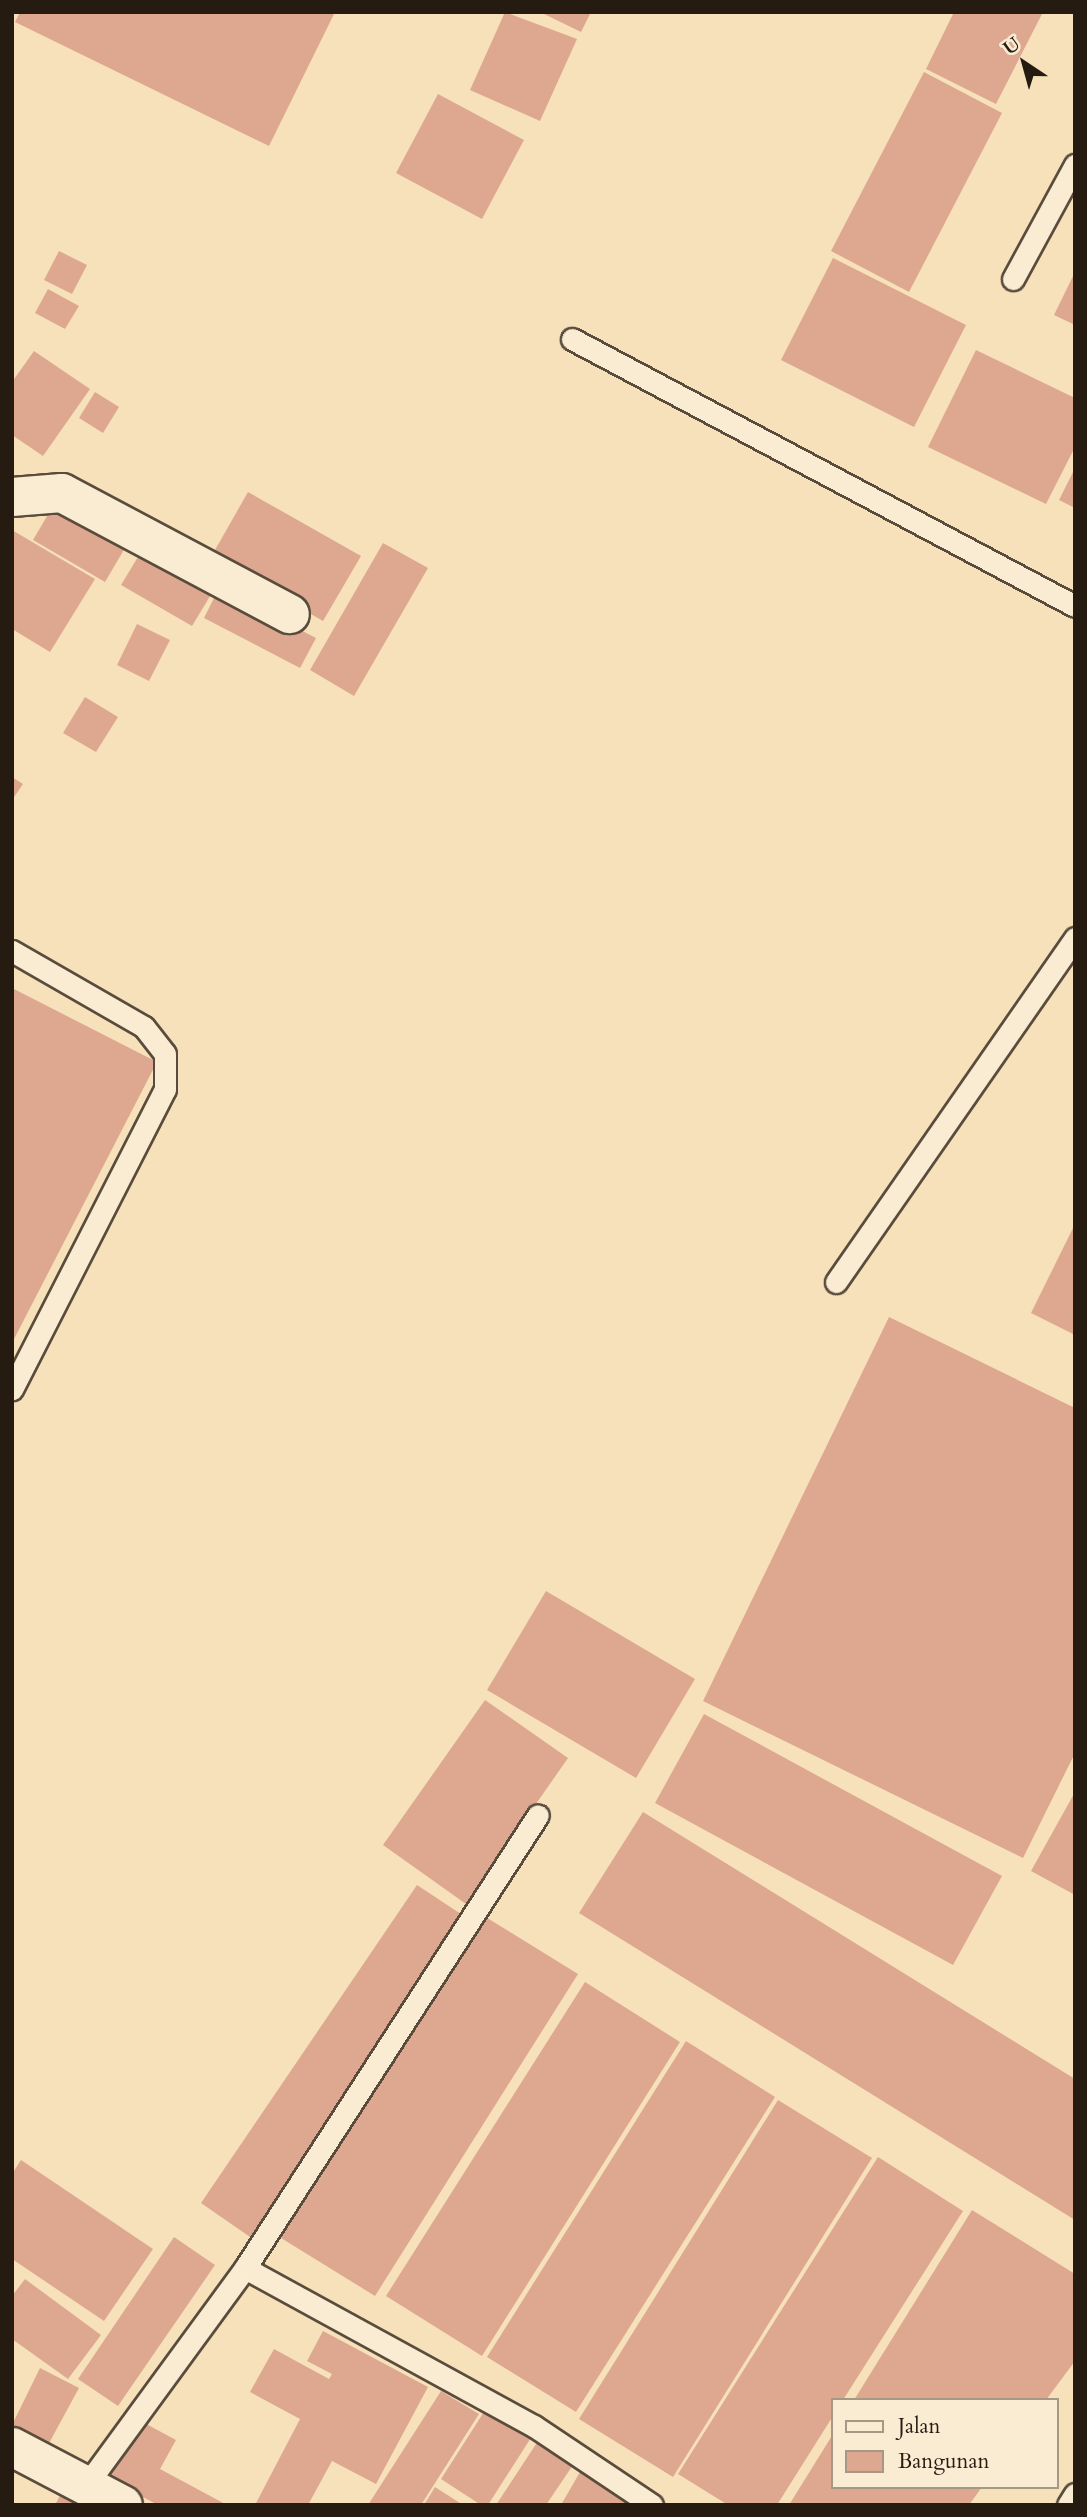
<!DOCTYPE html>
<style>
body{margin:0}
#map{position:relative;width:1087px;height:2517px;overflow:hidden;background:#f6e1bb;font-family:Cardo,serif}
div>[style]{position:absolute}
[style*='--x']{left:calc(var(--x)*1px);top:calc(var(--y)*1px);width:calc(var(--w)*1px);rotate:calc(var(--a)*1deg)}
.building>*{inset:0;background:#dea890}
.roads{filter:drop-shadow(2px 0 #5a4c3c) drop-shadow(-2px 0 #5a4c3c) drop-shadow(0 2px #5a4c3c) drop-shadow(0 -2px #5a4c3c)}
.lane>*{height:21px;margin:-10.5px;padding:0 10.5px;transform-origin:10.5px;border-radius:10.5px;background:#f9ecd3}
.street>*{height:38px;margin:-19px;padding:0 19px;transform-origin:19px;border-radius:19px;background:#f9ecd3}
span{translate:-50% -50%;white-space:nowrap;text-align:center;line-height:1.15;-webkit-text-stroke:5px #f9ecd3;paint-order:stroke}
.frame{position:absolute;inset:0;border:14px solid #261b11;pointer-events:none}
.legend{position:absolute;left:831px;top:2398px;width:228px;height:91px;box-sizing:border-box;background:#f9ecd3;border:2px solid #a59885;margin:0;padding:9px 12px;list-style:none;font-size:21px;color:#261b11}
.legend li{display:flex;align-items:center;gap:14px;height:35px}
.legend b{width:35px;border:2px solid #a59885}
.north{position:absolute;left:989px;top:28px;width:70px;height:70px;-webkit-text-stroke:5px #f9ecd3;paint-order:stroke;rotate:324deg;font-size:19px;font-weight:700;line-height:28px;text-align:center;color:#261b11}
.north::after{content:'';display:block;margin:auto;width:24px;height:32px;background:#261b11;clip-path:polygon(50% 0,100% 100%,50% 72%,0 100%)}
</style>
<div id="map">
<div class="building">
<i style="clip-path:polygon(20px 12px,335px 12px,269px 146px,15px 22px)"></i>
<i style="clip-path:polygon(505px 12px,577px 39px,540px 121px,470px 90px)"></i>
<i style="clip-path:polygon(540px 12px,591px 12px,581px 32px)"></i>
<i style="clip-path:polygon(954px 12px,1043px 12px,996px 104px,926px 69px)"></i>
<i style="clip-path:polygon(924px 72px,1002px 113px,909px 292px,831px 251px)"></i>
<i style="clip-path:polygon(438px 94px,524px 140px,482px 219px,396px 173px)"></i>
<i style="clip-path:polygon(59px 251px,87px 265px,72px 294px,44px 280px)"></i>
<i style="clip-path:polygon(833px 258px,966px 325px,914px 427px,781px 360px)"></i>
<i style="clip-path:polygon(1075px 272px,1075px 325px,1054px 315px)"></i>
<i style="clip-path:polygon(48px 289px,79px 306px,65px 329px,35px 313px)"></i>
<i style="clip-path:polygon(976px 350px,1075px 398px,1075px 447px,1046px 504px,928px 447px)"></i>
<i style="clip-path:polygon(34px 351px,90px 389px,43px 456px,12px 435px,12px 382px)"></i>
<i style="clip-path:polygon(95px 392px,119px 407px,103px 433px,79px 418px)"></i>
<i style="clip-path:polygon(1075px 468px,1075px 508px,1059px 500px)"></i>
<i style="clip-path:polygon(248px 492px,361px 556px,323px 621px,211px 557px)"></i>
<i style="clip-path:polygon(53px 506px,125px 548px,105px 582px,33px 540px)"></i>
<i style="clip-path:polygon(12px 530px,95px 579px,50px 652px,12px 629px)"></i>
<i style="clip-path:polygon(383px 543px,428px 568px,354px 696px,310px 670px)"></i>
<i style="clip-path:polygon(144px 547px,215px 588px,192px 626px,121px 585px)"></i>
<i style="clip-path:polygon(219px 588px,316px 638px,300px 668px,204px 618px)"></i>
<i style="clip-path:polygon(137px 624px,170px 640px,149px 681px,117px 665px)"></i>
<i style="clip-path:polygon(85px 697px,118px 717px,96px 752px,63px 733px)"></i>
<i style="clip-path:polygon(12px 777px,23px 784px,12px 800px)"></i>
<i style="clip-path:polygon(12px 988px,157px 1062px,12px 1343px)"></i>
<i style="clip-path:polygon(1075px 1224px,1075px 1335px,1031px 1313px)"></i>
<i style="clip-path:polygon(889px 1317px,1075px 1408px,1075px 1753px,1023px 1858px,703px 1701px)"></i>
<i style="clip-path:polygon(546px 1591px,695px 1679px,636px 1778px,487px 1690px)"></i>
<i style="clip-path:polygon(485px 1700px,568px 1758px,466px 1904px,383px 1845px)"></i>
<i style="clip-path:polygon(704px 1714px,1002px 1876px,953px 1965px,655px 1803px)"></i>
<i style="clip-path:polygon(1075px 1792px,1075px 1895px,1031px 1871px)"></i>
<i style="clip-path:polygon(643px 1812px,1075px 2079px,1075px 2220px,579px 1913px)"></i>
<i style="clip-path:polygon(417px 1885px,470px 1920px,253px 2239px,201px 2203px)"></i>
<i style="clip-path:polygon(484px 1916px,578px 1974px,375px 2296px,281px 2238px)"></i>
<i style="clip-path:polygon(585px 1982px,680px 2042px,482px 2356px,386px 2296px)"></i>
<i style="clip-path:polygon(686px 2041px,775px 2097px,576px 2412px,487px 2357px)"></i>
<i style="clip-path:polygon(778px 2100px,872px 2158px,673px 2477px,579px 2419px)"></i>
<i style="clip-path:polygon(878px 2157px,963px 2211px,843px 2400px,833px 2400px,833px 2416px,777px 2505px,728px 2505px,678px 2474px)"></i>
<i style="clip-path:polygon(21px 2160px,153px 2249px,104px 2321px,12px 2259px,12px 2174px)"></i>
<i style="clip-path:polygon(972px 2210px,1075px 2274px,1075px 2361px,1046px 2400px,854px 2400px)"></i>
<i style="clip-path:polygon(174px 2237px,215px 2265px,118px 2406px,78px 2379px)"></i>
<i style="clip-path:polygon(25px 2279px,101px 2335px,68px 2379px,12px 2339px,12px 2296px)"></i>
<i style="clip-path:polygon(323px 2331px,428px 2387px,376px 2484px,332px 2461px,308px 2505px,255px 2505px,300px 2419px,250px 2392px,274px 2349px,329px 2379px,332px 2374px,307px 2361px)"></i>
<i style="clip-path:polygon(40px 2368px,79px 2388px,48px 2445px,12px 2425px)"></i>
<i style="clip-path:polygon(441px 2391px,479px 2414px,421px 2505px,368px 2505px)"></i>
<i style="clip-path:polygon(489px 2404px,534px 2433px,488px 2505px,481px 2505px,441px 2479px)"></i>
<i style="clip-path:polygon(137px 2419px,176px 2440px,160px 2469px,227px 2505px,158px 2505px,105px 2477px)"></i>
<i style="clip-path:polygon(833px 2434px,833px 2487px,982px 2487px,969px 2505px,789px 2505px)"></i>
<i style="clip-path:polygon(538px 2441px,573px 2465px,546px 2505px,496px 2505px)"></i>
<i style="clip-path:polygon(580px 2472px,633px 2505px,561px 2505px)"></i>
<i style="clip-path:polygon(66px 2484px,104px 2505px,55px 2505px)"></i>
<i style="clip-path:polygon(435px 2487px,463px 2505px,424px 2505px)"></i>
</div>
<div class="roads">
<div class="lane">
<i style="--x:1013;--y:279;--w:130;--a:-61.5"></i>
<i style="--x:572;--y:339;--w:569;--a:27.96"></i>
<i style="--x:12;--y:951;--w:152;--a:29.9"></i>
<i style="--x:144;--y:1027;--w:34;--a:52"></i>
<i style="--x:165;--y:1054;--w:35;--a:90"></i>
<i style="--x:165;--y:1089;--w:337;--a:117"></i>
<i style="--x:836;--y:1282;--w:419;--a:-55.2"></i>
<i style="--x:245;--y:2268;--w:329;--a:28.7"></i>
<i style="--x:534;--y:2426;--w:142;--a:33.8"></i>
<i style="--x:87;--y:2484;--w:268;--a:-53.8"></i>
<i style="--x:245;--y:2268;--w:539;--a:-57.11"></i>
<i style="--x:1068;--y:2505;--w:13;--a:-58"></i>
</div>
<div class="street">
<i style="--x:12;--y:497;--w:50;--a:-4.6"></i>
<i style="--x:62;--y:493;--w:258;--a:28"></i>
<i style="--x:12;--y:2447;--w:125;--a:27.6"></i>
</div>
</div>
<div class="frame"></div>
<ul class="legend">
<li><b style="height:9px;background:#f9ecd3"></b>Jalan</li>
<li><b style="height:19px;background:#dea890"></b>Bangunan</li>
</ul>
<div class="north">U</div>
</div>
